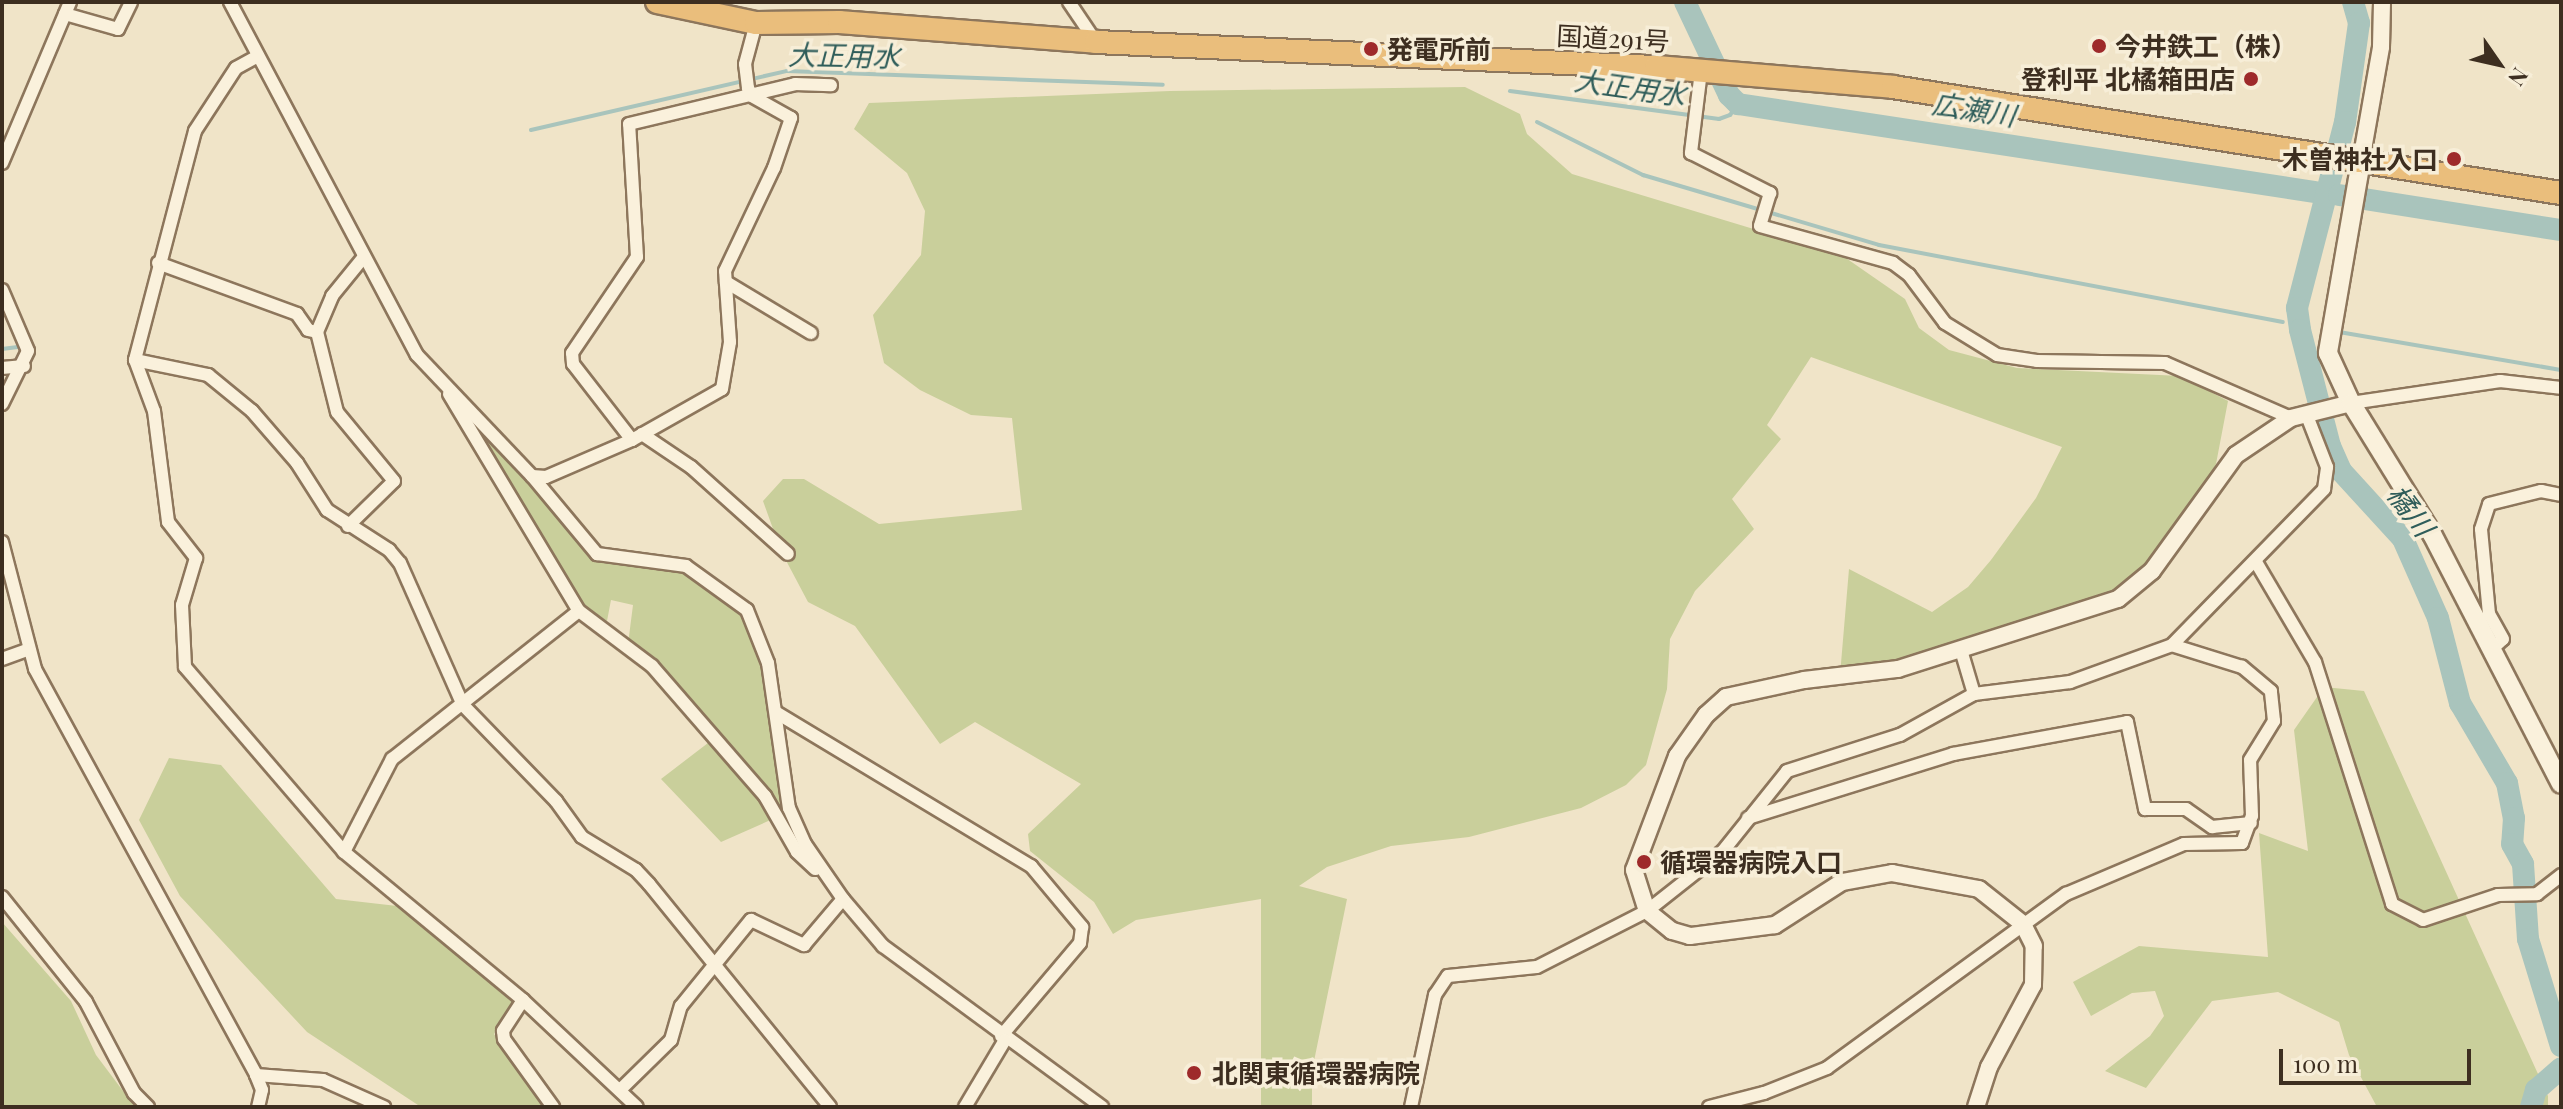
<!DOCTYPE html>
<meta charset="utf-8">
<style>
body{margin:0}
#map{position:relative;width:2563px;height:1109px;overflow:hidden;background:#f0e4c8;font-family:"Playfair Display","Noto Sans JP",serif}
div>[style]{position:absolute}
[style*='--x']{left:calc(var(--x)*1px);top:calc(var(--y)*1px);width:calc(var(--w)*1px);rotate:calc(var(--a)*1deg)}
.green>*{inset:0;background:#c9cf9b}
.stream>*{height:4px;margin:-2px;padding:0 2px;transform-origin:2px;border-radius:2px;background:#a9c4bc}
.river>*{height:22px;margin:-11px;padding:0 11px;transform-origin:11px;border-radius:11px;background:#a9c4bc}
.roads{filter:drop-shadow(2px 0 #8d765c) drop-shadow(-2px 0 #8d765c) drop-shadow(0 2px #8d765c) drop-shadow(0 -2px #8d765c)}
.minor>*{height:12px;margin:-6px;padding:0 6px;transform-origin:6px;border-radius:6px;background:#faf1dc}
.tertiary>*{height:16px;margin:-8px;padding:0 8px;transform-origin:8px;border-radius:8px;background:#faf1dc}
.secondary>*{height:18px;margin:-9px;padding:0 9px;transform-origin:9px;border-radius:9px;background:#faf1dc}
.trunk>*{height:22px;margin:-11px;padding:0 11px;transform-origin:11px;border-radius:11px;background:#eabe7c}
.dots>*{width:22px;height:22px;translate:-50% -50%;box-sizing:border-box;border:4px solid #f7eed8;border-radius:50%}
span{translate:-50% -50%;white-space:nowrap;text-align:center;line-height:1.15;-webkit-text-stroke:7px #f7eed8;paint-order:stroke}
.street-label{font-size:26px;color:#3d2e20}
.poi-label{font-size:26px;color:#3d2e20;font-weight:700}
.left{translate:0 -50%;text-align:left}
.right{translate:-100% -50%;text-align:right}
.water-label{font-size:28px;color:#2f5d5a;font-style:italic}
.frame{position:absolute;inset:0;border:4px solid #3d2e20;pointer-events:none}
.north{position:absolute;left:2459px;top:24px;width:80px;height:80px;-webkit-text-stroke:6px #f7eed8;paint-order:stroke;rotate:124deg;font-size:22px;font-weight:700;line-height:32px;text-align:center;color:#3d2e20}
.north::after{content:'';display:block;margin:auto;width:28px;height:36px;background:#3d2e20;clip-path:polygon(50% 0,100% 100%,50% 72%,0 100%)}
.scale{position:absolute;left:2279px;top:1049px;width:192px;height:36px;box-sizing:border-box;border:4px solid #3d2e20;border-top:0;padding-left:10px;font-size:24px;line-height:28px;white-space:nowrap;color:#3d2e20;-webkit-text-stroke:6px #f7eed8;paint-order:stroke}
</style>
<div id="map">
<div class="green">
<i style="clip-path:polygon(1465px 87px,1520px 114px,1527px 134px,1572px 174px,1843px 256px,1905px 299px,1919px 328px,1949px 350px,2017px 368px,2180px 376px,2228px 401px,2216px 464px,2188px 515px,2148px 568px,2114px 595px,1959px 647px,1840px 675px,1849px 569px,1932px 612px,1968px 587px,1991px 560px,2036px 498px,2062px 447px,1811px 357px,1767px 425px,1781px 439px,1732px 499px,1754px 529px,1695px 591px,1670px 639px,1667px 689px,1646px 765px,1626px 785px,1581px 808px,1469px 837px,1391px 846px,1327px 867px,1299px 886px,1347px 899px,1312px 1071px,1312px 1107px,1261px 1107px,1261px 899px,1136px 920px,1113px 934px,1094px 902px,1030px 851px,1028px 834px,1081px 784px,975px 722px,940px 744px,855px 626px,808px 602px,781px 551px,763px 501px,783px 479px,804px 479px,879px 524px,1022px 510px,1012px 418px,971px 415px,920px 390px,884px 363px,873px 315px,921px 255px,925px 211px,907px 173px,854px 129px,869px 103px,1170px 91px)"></i>
<i style="clip-path:polygon(468px 419px,603px 563px,689px 573px,741px 612px,755px 633px,763px 665px,784px 814px,721px 842px,661px 779px,721px 733px,664px 671px,628px 644px,633px 605px,611px 600px,607px 621px,579px 603px)"></i>
<i style="clip-path:polygon(2324px 687px,2364px 691px,2548px 1096px,2548px 1107px,2377px 1107px,2349px 1055px,2339px 1022px,2278px 992px,2212px 1001px,2146px 1088px,2105px 1071px,2150px 1036px,2164px 1016px,2155px 991px,2132px 993px,2091px 1016px,2073px 982px,2139px 946px,2268px 957px,2259px 833px,2308px 851px,2294px 730px)"></i>
<i style="clip-path:polygon(169px 758px,221px 765px,336px 899px,397px 906px,514px 1002px,494px 1034px,545px 1107px,421px 1107px,307px 1032px,180px 896px,139px 820px)"></i>
<i style="clip-path:polygon(2px 922px,71px 1001px,96px 1055px,135px 1107px,2px 1107px)"></i>
</div>
<div class="stream">
<i style="--x:1510;--y:91;--w:211;--a:7.6"></i>
<i style="--x:1719;--y:119;--w:12;--a:-20"></i>
<i style="--x:1730;--y:115;--w:14;--a:-54"></i>
<i style="--x:1537;--y:122;--w:119;--a:26.6"></i>
<i style="--x:1643;--y:175;--w:246;--a:16.5"></i>
<i style="--x:1879;--y:245;--w:411;--a:10.8"></i>
<i style="--x:531;--y:130;--w:263;--a:-13"></i>
<i style="--x:787;--y:71;--w:376;--a:2.1"></i>
<i style="--x:2339;--y:332;--w:225;--a:9.7"></i>
<i style="--x:2;--y:349;--w:16;--a:-7"></i>
</div>
<div class="river">
<i style="--x:1685;--y:2;--w:103;--a:64.7"></i>
<i style="--x:1729;--y:95;--w:13;--a:45"></i>
<i style="--x:1738;--y:104;--w:584;--a:8.67"></i>
<i style="--x:2353;--y:2;--w:22;--a:74"></i>
<i style="--x:2359;--y:23;--w:100;--a:98"></i>
<i style="--x:2345;--y:122;--w:192;--a:104.5"></i>
<i style="--x:2297;--y:308;--w:22;--a:82"></i>
<i style="--x:2300;--y:330;--w:120;--a:75.5"></i>
<i style="--x:2330;--y:446;--w:27;--a:66"></i>
<i style="--x:2341;--y:471;--w:92;--a:47.6"></i>
<i style="--x:2403;--y:539;--w:86;--a:66.1"></i>
<i style="--x:2438;--y:618;--w:88;--a:75.5"></i>
<i style="--x:2460;--y:703;--w:93;--a:59.6"></i>
<i style="--x:2507;--y:783;--w:36;--a:79"></i>
<i style="--x:2514;--y:818;--w:26;--a:94"></i>
<i style="--x:2512;--y:844;--w:23;--a:61"></i>
<i style="--x:2523;--y:864;--w:75;--a:86.2"></i>
<i style="--x:2528;--y:939;--w:112;--a:72.9"></i>
<i style="--x:2339;--y:195;--w:225;--a:9"></i>
<i style="--x:2531;--y:1107;--w:18;--a:-74"></i>
<i style="--x:2536;--y:1090;--w:33;--a:-41"></i>
</div>
<div class="roads">
<div class="minor">
<i style="--x:230;--y:2;--w:399;--a:62.1"></i>
<i style="--x:417;--y:355;--w:167;--a:46.5"></i>
<i style="--x:532;--y:476;--w:102;--a:50.2"></i>
<i style="--x:597;--y:554;--w:90;--a:7.7"></i>
<i style="--x:686;--y:566;--w:75;--a:35.8"></i>
<i style="--x:747;--y:610;--w:57;--a:68.4"></i>
<i style="--x:768;--y:663;--w:147;--a:81.8"></i>
<i style="--x:789;--y:808;--w:39;--a:66"></i>
<i style="--x:805;--y:844;--w:67;--a:55.4"></i>
<i style="--x:843;--y:899;--w:62;--a:49.6"></i>
<i style="--x:883;--y:946;--w:272;--a:36.3"></i>
<i style="--x:1069;--y:2;--w:48;--a:56"></i>
<i style="--x:65;--y:14;--w:55;--a:15.8"></i>
<i style="--x:118;--y:29;--w:30;--a:-64"></i>
<i style="--x:258;--y:56;--w:25;--a:151"></i>
<i style="--x:236;--y:68;--w:75;--a:123.1"></i>
<i style="--x:195;--y:131;--w:237;--a:104.7"></i>
<i style="--x:135;--y:360;--w:54;--a:69.6"></i>
<i style="--x:154;--y:411;--w:112;--a:82.8"></i>
<i style="--x:168;--y:522;--w:46;--a:52.1"></i>
<i style="--x:196;--y:558;--w:49;--a:106.6"></i>
<i style="--x:182;--y:605;--w:62;--a:87.2"></i>
<i style="--x:185;--y:667;--w:244;--a:49.3"></i>
<i style="--x:344;--y:852;--w:232;--a:39.6"></i>
<i style="--x:523;--y:1000;--w:156;--a:43.2"></i>
<i style="--x:1701;--y:71;--w:83;--a:97"></i>
<i style="--x:1691;--y:153;--w:89;--a:26.9"></i>
<i style="--x:1770;--y:193;--w:34;--a:107"></i>
<i style="--x:1760;--y:226;--w:138;--a:15.5"></i>
<i style="--x:1893;--y:263;--w:20;--a:37"></i>
<i style="--x:1909;--y:275;--w:60;--a:53.1"></i>
<i style="--x:1945;--y:323;--w:61;--a:31.6"></i>
<i style="--x:1997;--y:355;--w:40;--a:8.5"></i>
<i style="--x:2037;--y:361;--w:128;--a:0.9"></i>
<i style="--x:2165;--y:363;--w:137;--a:23.6"></i>
<i style="--x:2;--y:163;--w:175;--a:-67.1"></i>
<i style="--x:158;--y:263;--w:148;--a:20.1"></i>
<i style="--x:297;--y:314;--w:19;--a:55"></i>
<i style="--x:308;--y:330;--w:9;--a:13"></i>
<i style="--x:726;--y:282;--w:99;--a:31"></i>
<i style="--x:2;--y:290;--w:66;--a:66.9"></i>
<i style="--x:28;--y:351;--w:59;--a:116.1"></i>
<i style="--x:135;--y:360;--w:75;--a:11.6"></i>
<i style="--x:208;--y:375;--w:57;--a:39.3"></i>
<i style="--x:252;--y:411;--w:69;--a:49.1"></i>
<i style="--x:297;--y:463;--w:56;--a:57.4"></i>
<i style="--x:327;--y:510;--w:74;--a:32.8"></i>
<i style="--x:389;--y:550;--w:17;--a:50"></i>
<i style="--x:400;--y:563;--w:155;--a:66.1"></i>
<i style="--x:463;--y:705;--w:134;--a:45.9"></i>
<i style="--x:556;--y:801;--w:44;--a:54.2"></i>
<i style="--x:582;--y:837;--w:63;--a:31.4"></i>
<i style="--x:636;--y:870;--w:19;--a:47"></i>
<i style="--x:649;--y:884;--w:287;--a:50.9"></i>
<i style="--x:2;--y:368;--w:22;--a:-5"></i>
<i style="--x:449;--y:394;--w:253;--a:59.1"></i>
<i style="--x:579;--y:611;--w:91;--a:37"></i>
<i style="--x:652;--y:666;--w:172;--a:49"></i>
<i style="--x:765;--y:796;--w:64;--a:60.3"></i>
<i style="--x:797;--y:852;--w:25;--a:43"></i>
<i style="--x:2351;--y:403;--w:151;--a:-8.4"></i>
<i style="--x:2500;--y:381;--w:61;--a:6.5"></i>
<i style="--x:642;--y:434;--w:59;--a:34"></i>
<i style="--x:691;--y:467;--w:130;--a:41.9"></i>
<i style="--x:632;--y:440;--w:96;--a:-127.8"></i>
<i style="--x:573;--y:364;--w:11;--a:-95"></i>
<i style="--x:572;--y:353;--w:116;--a:-55.9"></i>
<i style="--x:637;--y:257;--w:133;--a:-93.4"></i>
<i style="--x:629;--y:124;--w:171;--a:-13.5"></i>
<i style="--x:795;--y:84;--w:36;--a:2"></i>
<i style="--x:532;--y:476;--w:14;--a:4"></i>
<i style="--x:546;--y:477;--w:94;--a:-23.3"></i>
<i style="--x:632;--y:440;--w:103;--a:-29.5"></i>
<i style="--x:722;--y:389;--w:48;--a:-80.3"></i>
<i style="--x:730;--y:342;--w:71;--a:-94"></i>
<i style="--x:725;--y:271;--w:114;--a:-64.6"></i>
<i style="--x:774;--y:168;--w:53;--a:-71.2"></i>
<i style="--x:791;--y:118;--w:45;--a:-150.6"></i>
<i style="--x:752;--y:96;--w:9;--a:-117"></i>
<i style="--x:748;--y:88;--w:24;--a:-97"></i>
<i style="--x:745;--y:64;--w:42;--a:-75"></i>
<i style="--x:348;--y:526;--w:64;--a:-44.4"></i>
<i style="--x:394;--y:481;--w:89;--a:-129.6"></i>
<i style="--x:337;--y:412;--w:82;--a:-104"></i>
<i style="--x:317;--y:332;--w:39;--a:-67"></i>
<i style="--x:332;--y:296;--w:49;--a:-50.8"></i>
<i style="--x:2;--y:542;--w:131;--a:75.4"></i>
<i style="--x:35;--y:669;--w:462;--a:61.4"></i>
<i style="--x:256;--y:1075;--w:16;--a:68"></i>
<i style="--x:262;--y:1090;--w:17;--a:103"></i>
<i style="--x:2256;--y:562;--w:116;--a:59.5"></i>
<i style="--x:2315;--y:662;--w:254;--a:72.3"></i>
<i style="--x:2392;--y:904;--w:35;--a:27"></i>
<i style="--x:2423;--y:920;--w:79;--a:-18.4"></i>
<i style="--x:2498;--y:895;--w:39;--a:-1"></i>
<i style="--x:2537;--y:894;--w:31;--a:-38"></i>
<i style="--x:2493;--y:648;--w:13;--a:-42"></i>
<i style="--x:2503;--y:639;--w:29;--a:-119"></i>
<i style="--x:2489;--y:614;--w:85;--a:-95.4"></i>
<i style="--x:2481;--y:529;--w:26;--a:-72"></i>
<i style="--x:2489;--y:504;--w:54;--a:-14"></i>
<i style="--x:2541;--y:491;--w:20;--a:11"></i>
<i style="--x:1961;--y:650;--w:46;--a:73.5"></i>
<i style="--x:2;--y:659;--w:29;--a:-20"></i>
<i style="--x:777;--y:713;--w:297;--a:31.1"></i>
<i style="--x:1031;--y:866;--w:80;--a:50.1"></i>
<i style="--x:1082;--y:927;--w:16;--a:97"></i>
<i style="--x:1080;--y:943;--w:122;--a:130.3"></i>
<i style="--x:1748;--y:818;--w:215;--a:-17.3"></i>
<i style="--x:1953;--y:754;--w:177;--a:-10.4"></i>
<i style="--x:2127;--y:722;--w:89;--a:78.3"></i>
<i style="--x:2145;--y:809;--w:41;--a:0"></i>
<i style="--x:2186;--y:809;--w:32;--a:35"></i>
<i style="--x:2212;--y:827;--w:39;--a:-6"></i>
<i style="--x:344;--y:852;--w:105;--a:-62.7"></i>
<i style="--x:392;--y:759;--w:238;--a:-38.4"></i>
<i style="--x:2;--y:897;--w:134;--a:51.3"></i>
<i style="--x:86;--y:1002;--w:103;--a:62.2"></i>
<i style="--x:134;--y:1093;--w:20;--a:45"></i>
<i style="--x:523;--y:1000;--w:37;--a:123"></i>
<i style="--x:503;--y:1031;--w:8;--a:83"></i>
<i style="--x:504;--y:1039;--w:84;--a:54.2"></i>
<i style="--x:256;--y:1075;--w:67;--a:4.3"></i>
<i style="--x:323;--y:1080;--w:67;--a:23.9"></i>
<i style="--x:620;--y:1090;--w:71;--a:-44.4"></i>
<i style="--x:671;--y:1040;--w:35;--a:-74"></i>
<i style="--x:681;--y:1006;--w:111;--a:-50.9"></i>
<i style="--x:751;--y:920;--w:59;--a:25.3"></i>
<i style="--x:804;--y:945;--w:60;--a:-49.7"></i>
<i style="--x:965;--y:1107;--w:78;--a:-59.2"></i>
<i style="--x:1411;--y:1107;--w:115;--a:-77.9"></i>
<i style="--x:1435;--y:995;--w:23;--a:-56"></i>
<i style="--x:1448;--y:976;--w:89;--a:-5.8"></i>
<i style="--x:1537;--y:967;--w:123;--a:-27"></i>
<i style="--x:1647;--y:911;--w:97;--a:-38.3"></i>
<i style="--x:1723;--y:851;--w:102;--a:-51.3"></i>
<i style="--x:1787;--y:771;--w:119;--a:-17.7"></i>
<i style="--x:1900;--y:735;--w:85;--a:-29"></i>
<i style="--x:1974;--y:694;--w:97;--a:-7.1"></i>
<i style="--x:2070;--y:682;--w:109;--a:-19.9"></i>
<i style="--x:2172;--y:645;--w:218;--a:-45.7"></i>
<i style="--x:2324;--y:489;--w:22;--a:-82"></i>
<i style="--x:2327;--y:467;--w:58;--a:-111.3"></i>
<i style="--x:1709;--y:1107;--w:57;--a:-14.3"></i>
<i style="--x:1764;--y:1093;--w:68;--a:-21.6"></i>
<i style="--x:1827;--y:1068;--w:296;--a:-36.1"></i>
<i style="--x:2066;--y:894;--w:128;--a:-23"></i>
<i style="--x:2184;--y:844;--w:58;--a:-1"></i>
<i style="--x:2242;--y:843;--w:29;--a:-70"></i>
<i style="--x:2252;--y:816;--w:56;--a:-92"></i>
<i style="--x:2250;--y:760;--w:46;--a:-58.4"></i>
<i style="--x:2274;--y:721;--w:30;--a:-96"></i>
<i style="--x:2271;--y:691;--w:38;--a:-140"></i>
<i style="--x:2242;--y:667;--w:73;--a:-162.6"></i>
</div>
<div class="tertiary">
<i style="--x:2361;--y:161;--w:116;--a:-80"></i>
<i style="--x:2381;--y:47;--w:45;--a:-88.7"></i>
<i style="--x:1976;--y:1107;--w:42;--a:-72"></i>
<i style="--x:1989;--y:1067;--w:93;--a:-61.8"></i>
<i style="--x:2033;--y:985;--w:39;--a:-89"></i>
<i style="--x:2034;--y:946;--w:25;--a:-117"></i>
<i style="--x:2023;--y:924;--w:56;--a:-141.5"></i>
<i style="--x:1979;--y:889;--w:88;--a:-169.6"></i>
<i style="--x:1892;--y:873;--w:51;--a:169.8"></i>
<i style="--x:1842;--y:882;--w:80;--a:147.3"></i>
<i style="--x:1775;--y:925;--w:86;--a:172.6"></i>
<i style="--x:1690;--y:936;--w:19;--a:-164"></i>
<i style="--x:1672;--y:931;--w:32;--a:-141"></i>
<i style="--x:1647;--y:911;--w:43;--a:-107.6"></i>
<i style="--x:1634;--y:870;--w:122;--a:-69.3"></i>
<i style="--x:1677;--y:756;--w:50;--a:-54.7"></i>
<i style="--x:1706;--y:715;--w:27;--a:-42"></i>
<i style="--x:1726;--y:697;--w:80;--a:-12.3"></i>
<i style="--x:1804;--y:680;--w:95;--a:-6.7"></i>
<i style="--x:1898;--y:669;--w:231;--a:-17.7"></i>
<i style="--x:2118;--y:599;--w:44;--a:-39.5"></i>
<i style="--x:2152;--y:571;--w:143;--a:-54.1"></i>
<i style="--x:2236;--y:455;--w:66;--a:-33.9"></i>
<i style="--x:2291;--y:418;--w:62;--a:-14"></i>
</div>
<div class="secondary">
<i style="--x:2361;--y:161;--w:195;--a:99.8"></i>
<i style="--x:2328;--y:353;--w:55;--a:65.3"></i>
<i style="--x:2351;--y:403;--w:154;--a:58.3"></i>
<i style="--x:2432;--y:534;--w:281;--a:62.7"></i>
</div>
<div class="trunk">
<i style="--x:657;--y:2;--w:101;--a:12"></i>
<i style="--x:756;--y:23;--w:83;--a:-0.7"></i>
<i style="--x:839;--y:22;--w:258;--a:4.4"></i>
<i style="--x:1096;--y:42;--w:561;--a:2.56"></i>
<i style="--x:1656;--y:67;--w:238;--a:4.8"></i>
<i style="--x:1893;--y:87;--w:676;--a:9.02"></i>
</div>
</div>
<div class="dots">
<i style="left:2099px;top:46px;background:#9e2a2b"></i>
<i style="left:1371px;top:49px;background:#9e2a2b"></i>
<i style="left:2251px;top:79px;background:#9e2a2b"></i>
<i style="left:2454px;top:159px;background:#9e2a2b"></i>
<i style="left:1644px;top:862px;background:#9e2a2b"></i>
<i style="left:1194px;top:1073px;background:#9e2a2b"></i>
</div>
<div class="street-label">
<span style="left:1613px;top:38px;rotate:3deg">国道291号</span>
</div>
<div class="poi-label">
<span class="left" style="left:2115px;top:46px">今井鉄工（株）</span>
<span class="left" style="left:1387px;top:49px">発電所前</span>
<span class="right" style="left:2235px;top:79px">登利平 北橘箱田店</span>
<span class="right" style="left:2438px;top:159px">木曽神社入口</span>
<span class="left" style="left:1660px;top:862px">循環器病院入口</span>
<span class="left" style="left:1212px;top:1073px">北関東循環器病院</span>
</div>
<div class="water-label">
<span style="left:844px;top:55px;rotate:1deg">大正用水</span>
<span style="left:1630px;top:87px;rotate:8deg">大正用水</span>
<span style="left:1974px;top:109px;rotate:9deg">広瀬川</span>
<span style="left:2411px;top:510px;rotate:53deg">橘川</span>
</div>
<div class="frame"></div>
<div class="north">N</div>
<div class="scale">100 m</div>
</div>
